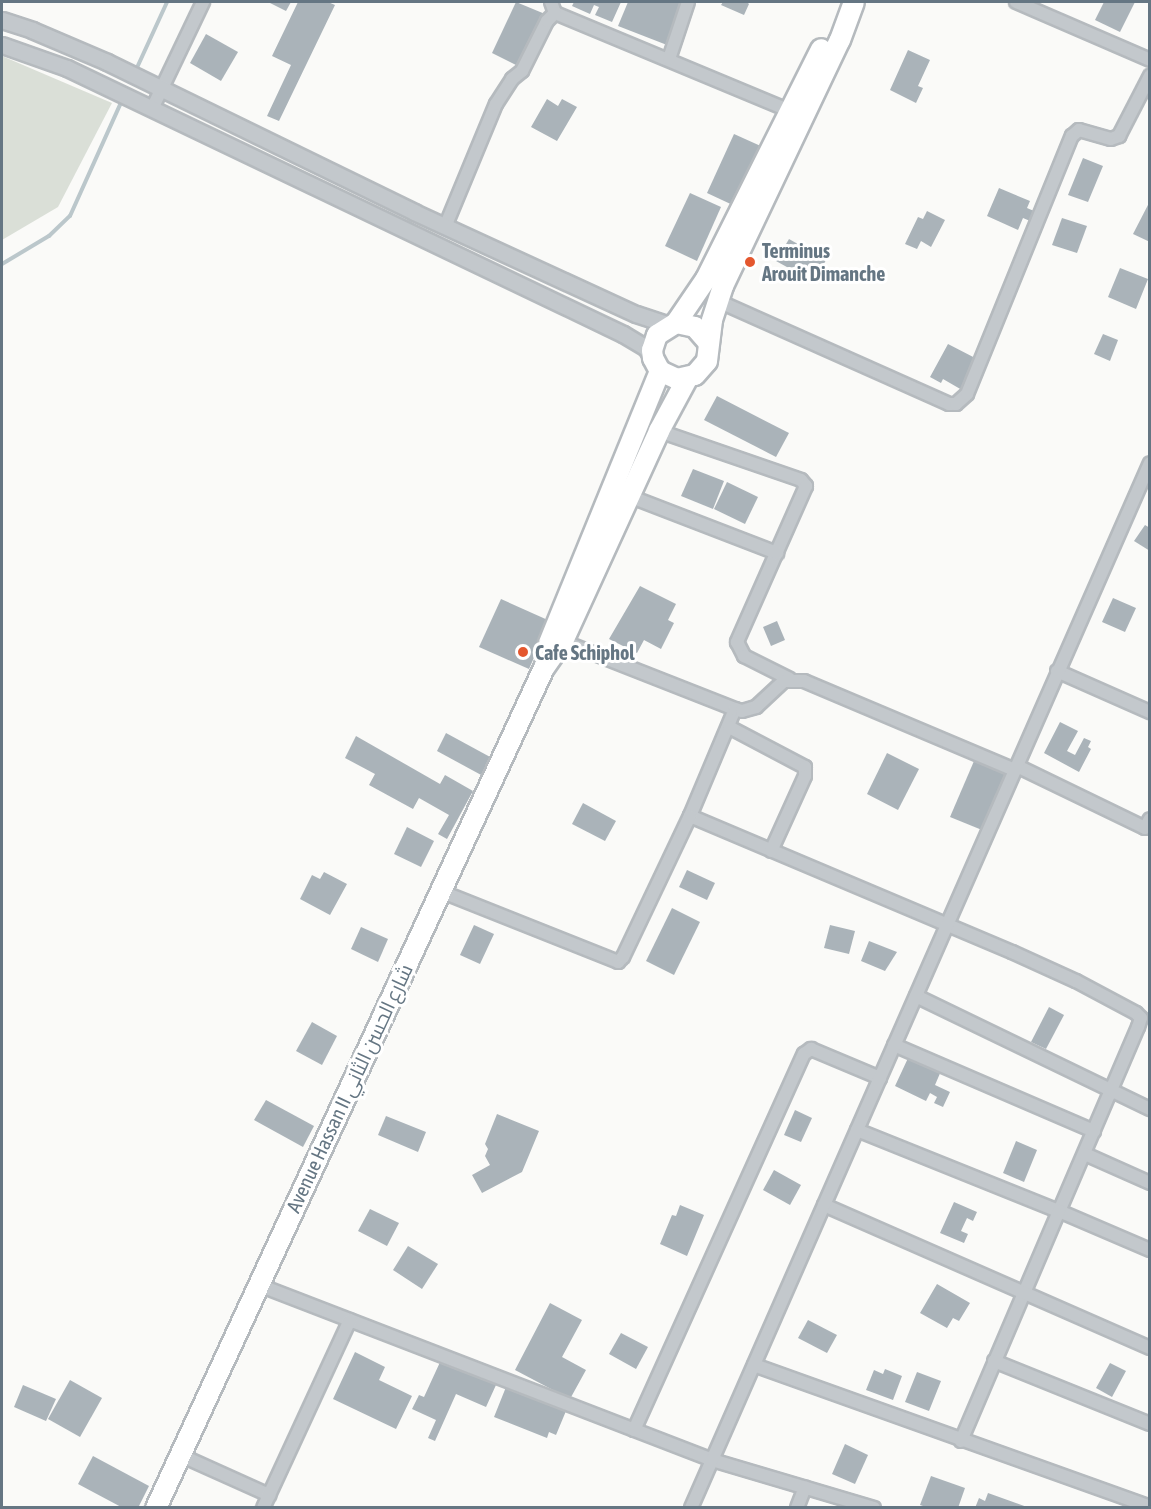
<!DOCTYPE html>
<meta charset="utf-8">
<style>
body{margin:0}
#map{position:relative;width:1151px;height:1509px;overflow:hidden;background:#fafaf8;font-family:"Asap Condensed",Cairo,sans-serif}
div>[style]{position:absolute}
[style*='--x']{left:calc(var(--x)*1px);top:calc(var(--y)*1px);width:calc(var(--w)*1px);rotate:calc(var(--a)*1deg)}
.green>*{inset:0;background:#dadfd7}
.stream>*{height:4px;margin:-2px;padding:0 2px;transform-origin:2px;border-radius:2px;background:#bbc7cb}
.building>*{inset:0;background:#aab3b9}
.roads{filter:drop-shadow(2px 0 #b5babe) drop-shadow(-2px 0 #b5babe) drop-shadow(0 2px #b5babe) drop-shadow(0 -2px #b5babe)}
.minor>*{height:12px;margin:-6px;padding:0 6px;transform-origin:6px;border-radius:6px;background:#c3c8cc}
.tertiary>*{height:15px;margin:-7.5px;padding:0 7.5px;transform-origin:7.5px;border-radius:7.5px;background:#c3c8cc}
.primary>*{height:20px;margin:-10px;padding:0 10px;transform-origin:10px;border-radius:10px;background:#fff}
.dots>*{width:16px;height:16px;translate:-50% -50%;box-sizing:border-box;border:3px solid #fff;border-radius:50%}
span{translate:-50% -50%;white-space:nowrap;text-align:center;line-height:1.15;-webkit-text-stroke:6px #fff;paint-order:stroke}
.poi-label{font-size:20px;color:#657683;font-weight:700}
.left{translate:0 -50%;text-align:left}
.street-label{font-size:20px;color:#657683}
.frame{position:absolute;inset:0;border:3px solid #657683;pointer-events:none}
</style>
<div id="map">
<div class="green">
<i style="clip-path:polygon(2px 56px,112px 103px,58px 207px,2px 240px)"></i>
</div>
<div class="stream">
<i style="--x:135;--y:72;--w:77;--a:-65.4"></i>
<i style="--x:2;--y:264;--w:55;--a:-30.8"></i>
<i style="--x:49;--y:236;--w:29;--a:-44"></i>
<i style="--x:70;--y:216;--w:129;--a:-65.8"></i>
</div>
<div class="building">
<i style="clip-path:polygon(268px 2px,291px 2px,286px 11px)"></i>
<i style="clip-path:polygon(298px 2px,328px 2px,335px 5px,279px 121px,267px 116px,291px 65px,272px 56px)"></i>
<i style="clip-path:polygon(516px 2px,545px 14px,520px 67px,492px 53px)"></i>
<i style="clip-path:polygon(574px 2px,621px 2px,612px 22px,595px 15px,599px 7px,594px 5px,590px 14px,572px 6px)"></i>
<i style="clip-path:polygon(628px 2px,684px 2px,667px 45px,618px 26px)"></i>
<i style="clip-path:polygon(723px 2px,747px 2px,749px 4px,744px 15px,721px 5px)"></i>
<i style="clip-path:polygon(1104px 2px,1135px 2px,1120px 32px,1095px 20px)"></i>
<i style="clip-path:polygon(206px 34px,238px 52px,221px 81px,190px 63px)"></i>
<i style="clip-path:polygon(908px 50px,930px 60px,918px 86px,923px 88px,916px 103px,890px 90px)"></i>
<i style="clip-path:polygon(547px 99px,558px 106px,562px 99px,577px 107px,557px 141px,531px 127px)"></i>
<i style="clip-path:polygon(734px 134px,765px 148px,737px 207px,707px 193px)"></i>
<i style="clip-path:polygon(1083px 158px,1103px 166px,1088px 202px,1068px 195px)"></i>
<i style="clip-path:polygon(999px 188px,1030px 201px,1027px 208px,1034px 211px,1030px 221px,1023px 218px,1018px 230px,987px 216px)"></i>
<i style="clip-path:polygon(690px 193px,721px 207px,697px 261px,665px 246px)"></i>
<i style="clip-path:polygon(1150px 201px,1150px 242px,1133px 234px)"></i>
<i style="clip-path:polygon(927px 211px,945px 220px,931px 247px,921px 241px,917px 249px,905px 244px,918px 217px,923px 219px)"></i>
<i style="clip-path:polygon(1062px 218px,1087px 226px,1077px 253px,1052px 245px)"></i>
<i style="clip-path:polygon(789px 239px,826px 260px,814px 282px,776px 261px)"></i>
<i style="clip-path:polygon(1120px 268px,1148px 279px,1136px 309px,1108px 297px)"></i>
<i style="clip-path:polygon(1103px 334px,1118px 340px,1110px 361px,1094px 354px)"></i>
<i style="clip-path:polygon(948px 344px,979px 360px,962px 390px,943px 379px,941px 383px,930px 377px)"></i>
<i style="clip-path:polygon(717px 396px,789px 433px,776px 457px,704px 420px)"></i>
<i style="clip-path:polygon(693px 469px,724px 481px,713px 509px,681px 496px)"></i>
<i style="clip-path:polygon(727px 482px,758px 497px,745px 524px,714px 509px)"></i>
<i style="clip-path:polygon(1145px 525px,1150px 528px,1150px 551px,1134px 541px)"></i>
<i style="clip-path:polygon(640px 586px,676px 604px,668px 620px,674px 623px,661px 649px,644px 640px,637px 653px,609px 639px)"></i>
<i style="clip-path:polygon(1113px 598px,1136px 608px,1125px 632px,1102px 622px)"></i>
<i style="clip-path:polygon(501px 599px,550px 621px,529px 669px,479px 647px)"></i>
<i style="clip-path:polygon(777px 621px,785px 640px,771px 646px,763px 627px)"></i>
<i style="clip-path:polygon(1060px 722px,1078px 731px,1067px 751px,1075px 755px,1084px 738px,1091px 741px,1088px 747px,1091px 749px,1079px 772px,1044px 753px)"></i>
<i style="clip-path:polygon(446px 733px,492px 758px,483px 776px,437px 751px)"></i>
<i style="clip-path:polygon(356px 736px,440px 784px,445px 775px,473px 791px,447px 839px,438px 834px,449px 815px,419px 798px,413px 809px,369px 785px,375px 774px,345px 758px)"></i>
<i style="clip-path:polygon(887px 753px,919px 769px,898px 810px,867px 794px)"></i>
<i style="clip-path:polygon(974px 761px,1005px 774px,982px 830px,950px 817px)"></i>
<i style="clip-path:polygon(583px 803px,616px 821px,605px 841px,572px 824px)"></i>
<i style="clip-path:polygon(407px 827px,434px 841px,421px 867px,394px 854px)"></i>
<i style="clip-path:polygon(687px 870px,715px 883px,707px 900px,679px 887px)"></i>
<i style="clip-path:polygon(324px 872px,347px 884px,330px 915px,300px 899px,312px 875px,320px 879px)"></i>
<i style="clip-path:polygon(672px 908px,700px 922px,674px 975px,646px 961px)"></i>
<i style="clip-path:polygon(474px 925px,494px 934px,480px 964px,460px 955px)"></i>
<i style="clip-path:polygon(830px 925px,855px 931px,849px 954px,824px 948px)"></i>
<i style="clip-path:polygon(361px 927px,388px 939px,378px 962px,351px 949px)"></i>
<i style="clip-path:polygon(869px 941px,897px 952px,885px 971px,861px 961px)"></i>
<i style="clip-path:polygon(1049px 1007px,1064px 1015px,1046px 1049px,1031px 1042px)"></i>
<i style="clip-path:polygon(312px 1022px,337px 1036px,322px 1065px,296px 1051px)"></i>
<i style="clip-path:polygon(909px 1056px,941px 1071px,935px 1085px,950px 1092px,943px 1107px,934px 1103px,937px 1097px,930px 1093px,926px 1101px,895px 1086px)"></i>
<i style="clip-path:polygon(266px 1100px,314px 1126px,303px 1147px,254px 1120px)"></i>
<i style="clip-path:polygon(795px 1110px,812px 1118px,801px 1142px,784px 1135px)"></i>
<i style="clip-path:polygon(497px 1114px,539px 1131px,522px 1172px,482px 1193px,472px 1175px,490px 1165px,485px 1156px,488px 1149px,485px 1144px)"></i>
<i style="clip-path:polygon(386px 1116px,426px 1132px,418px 1152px,378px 1135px)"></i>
<i style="clip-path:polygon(1016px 1141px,1037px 1150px,1024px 1182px,1003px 1173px)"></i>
<i style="clip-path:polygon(774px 1170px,801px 1185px,790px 1205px,763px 1190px)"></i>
<i style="clip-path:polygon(954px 1202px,977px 1212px,973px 1221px,967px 1218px,961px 1231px,968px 1234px,964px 1243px,940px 1233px)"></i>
<i style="clip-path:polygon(680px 1205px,704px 1215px,687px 1256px,660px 1244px,672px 1215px,676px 1216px)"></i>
<i style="clip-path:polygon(370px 1209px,399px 1223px,387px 1246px,358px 1231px)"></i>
<i style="clip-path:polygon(408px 1246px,438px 1264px,422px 1289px,393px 1270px)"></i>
<i style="clip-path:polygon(937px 1284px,970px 1303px,959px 1321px,953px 1318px,947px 1328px,920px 1313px)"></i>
<i style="clip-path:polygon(550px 1303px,582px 1320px,562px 1357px,586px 1370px,570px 1399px,515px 1370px)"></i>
<i style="clip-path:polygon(808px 1320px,837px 1335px,827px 1353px,798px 1338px)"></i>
<i style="clip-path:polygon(621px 1333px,648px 1347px,636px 1369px,609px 1354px)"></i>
<i style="clip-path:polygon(355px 1352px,385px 1367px,379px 1380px,412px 1396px,396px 1429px,333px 1399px)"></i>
<i style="clip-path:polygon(441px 1360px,496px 1385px,486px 1407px,456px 1394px,435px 1441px,428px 1438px,436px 1420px,412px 1409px,419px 1395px,424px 1397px)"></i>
<i style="clip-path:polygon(1110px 1363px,1126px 1371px,1112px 1397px,1096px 1388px)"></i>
<i style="clip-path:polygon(885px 1369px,902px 1376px,893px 1400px,866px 1390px,874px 1370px,883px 1374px)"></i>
<i style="clip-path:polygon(917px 1372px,941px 1381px,929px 1411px,905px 1402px)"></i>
<i style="clip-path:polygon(70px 1380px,102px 1398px,80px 1437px,48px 1419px)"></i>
<i style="clip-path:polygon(23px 1385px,56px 1399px,46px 1421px,14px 1407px)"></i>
<i style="clip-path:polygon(506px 1387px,566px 1411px,556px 1435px,549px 1432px,547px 1438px,494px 1417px)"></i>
<i style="clip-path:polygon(845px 1444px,868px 1455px,855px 1484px,832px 1474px)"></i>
<i style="clip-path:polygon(93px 1456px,149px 1486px,138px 1508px,123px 1508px,78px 1484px)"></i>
<i style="clip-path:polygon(931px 1476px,965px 1488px,958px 1508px,929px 1508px,920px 1505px)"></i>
<i style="clip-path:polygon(988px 1493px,1027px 1507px,1027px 1508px,975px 1508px,979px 1498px,985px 1501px)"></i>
</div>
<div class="roads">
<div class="minor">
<i style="--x:551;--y:2;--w:12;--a:70"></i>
<i style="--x:555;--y:13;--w:255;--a:22.6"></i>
<i style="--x:1016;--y:2;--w:146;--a:23.4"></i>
<i style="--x:669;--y:59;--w:60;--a:-71.6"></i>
<i style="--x:152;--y:109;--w:119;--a:-64.5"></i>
<i style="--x:445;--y:227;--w:133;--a:-67.5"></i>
<i style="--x:496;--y:104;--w:30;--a:-57"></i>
<i style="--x:512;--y:79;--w:13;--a:-39"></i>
<i style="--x:522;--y:71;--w:56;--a:-63.4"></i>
<i style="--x:547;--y:21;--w:11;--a:-45"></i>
<i style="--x:718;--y:301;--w:253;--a:24"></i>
<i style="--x:949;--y:404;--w:7;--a:0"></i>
<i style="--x:956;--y:404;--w:15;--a:-42"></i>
<i style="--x:967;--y:394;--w:279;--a:-67.9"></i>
<i style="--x:1072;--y:136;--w:9;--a:-41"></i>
<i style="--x:1079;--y:130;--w:33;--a:16"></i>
<i style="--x:1111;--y:139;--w:9;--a:-21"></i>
<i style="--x:1119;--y:136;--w:68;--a:-62.7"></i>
<i style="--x:659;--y:431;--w:150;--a:19"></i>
<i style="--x:801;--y:480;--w:8;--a:50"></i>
<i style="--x:806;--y:486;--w:171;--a:113.9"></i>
<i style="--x:737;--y:642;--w:16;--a:63"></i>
<i style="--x:744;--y:656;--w:51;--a:26.6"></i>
<i style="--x:629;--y:496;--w:159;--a:21.1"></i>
<i style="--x:557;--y:639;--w:191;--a:21.5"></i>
<i style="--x:735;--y:709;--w:116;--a:112.8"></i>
<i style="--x:690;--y:816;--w:350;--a:22.9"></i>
<i style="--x:1012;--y:952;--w:70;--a:24.4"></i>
<i style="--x:1076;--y:981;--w:68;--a:28.1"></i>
<i style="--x:1136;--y:1013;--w:7;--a:45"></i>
<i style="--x:1141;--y:1018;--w:9;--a:108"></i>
<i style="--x:1138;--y:1027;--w:200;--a:113.2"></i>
<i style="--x:1059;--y:1211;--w:99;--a:23.2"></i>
<i style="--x:1057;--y:671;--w:102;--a:23.8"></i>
<i style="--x:735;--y:709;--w:7;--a:16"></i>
<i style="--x:742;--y:711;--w:15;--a:-16"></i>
<i style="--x:756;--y:707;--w:38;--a:-43"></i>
<i style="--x:784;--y:681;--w:20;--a:0"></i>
<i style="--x:804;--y:681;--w:229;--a:22.9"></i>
<i style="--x:729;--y:727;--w:86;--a:27.8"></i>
<i style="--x:805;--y:767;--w:9;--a:90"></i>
<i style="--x:805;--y:776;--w:82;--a:114.4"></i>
<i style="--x:1017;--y:766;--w:142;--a:25.8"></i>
<i style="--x:1145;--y:828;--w:10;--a:-61"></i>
<i style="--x:440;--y:891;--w:192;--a:21.7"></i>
<i style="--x:618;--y:962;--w:7;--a:-45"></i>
<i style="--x:623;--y:957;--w:156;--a:-64.6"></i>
<i style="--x:916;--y:996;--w:260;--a:25.8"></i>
<i style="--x:894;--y:1045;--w:218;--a:23.3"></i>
<i style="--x:857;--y:1130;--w:218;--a:21.9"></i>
<i style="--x:1059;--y:1211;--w:250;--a:113.1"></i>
<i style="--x:1085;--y:1154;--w:71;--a:24"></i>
<i style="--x:824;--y:1205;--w:356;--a:23.7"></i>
<i style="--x:259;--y:1285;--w:486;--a:21.1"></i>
<i style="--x:712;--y:1460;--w:169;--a:16.5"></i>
<i style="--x:994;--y:1361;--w:168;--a:22"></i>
<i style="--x:754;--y:1365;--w:421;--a:19.7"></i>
<i style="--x:634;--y:1430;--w:413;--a:-65.7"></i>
<i style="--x:804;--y:1054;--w:9;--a:-36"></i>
<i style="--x:811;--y:1049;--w:75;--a:22.8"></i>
<i style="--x:180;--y:1455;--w:98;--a:24.2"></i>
<i style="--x:263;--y:1508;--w:207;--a:-65.2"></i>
<i style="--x:691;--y:1508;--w:1141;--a:-66.29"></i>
<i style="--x:797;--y:1508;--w:22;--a:-69"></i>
</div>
<div class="tertiary">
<i style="--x:2;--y:20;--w:32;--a:18"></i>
<i style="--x:32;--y:30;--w:82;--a:23.1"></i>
<i style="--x:107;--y:62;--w:342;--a:26"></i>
<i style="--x:414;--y:212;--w:244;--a:24.7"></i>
<i style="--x:636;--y:314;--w:35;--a:18"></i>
<i style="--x:2;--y:45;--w:69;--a:19.5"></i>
<i style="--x:67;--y:68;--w:616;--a:25.57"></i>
<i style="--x:623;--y:334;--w:27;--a:31"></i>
<i style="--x:646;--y:348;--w:12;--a:55"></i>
</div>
<div class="primary">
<i style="--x:676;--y:323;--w:53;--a:-55.7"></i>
<i style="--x:706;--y:279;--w:257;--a:-63.4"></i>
<i style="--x:708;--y:342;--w:20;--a:-131"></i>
<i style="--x:695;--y:327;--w:19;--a:-168"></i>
<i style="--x:676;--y:323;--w:22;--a:148"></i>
<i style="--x:657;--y:335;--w:16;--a:108"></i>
<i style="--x:652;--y:350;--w:8;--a:83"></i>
<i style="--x:653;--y:358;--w:15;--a:62"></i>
<i style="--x:660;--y:371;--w:19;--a:25"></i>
<i style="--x:677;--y:379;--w:18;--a:-13"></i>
<i style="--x:695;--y:375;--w:18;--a:-49"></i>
<i style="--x:707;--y:361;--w:41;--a:-83"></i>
<i style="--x:712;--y:320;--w:36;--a:-72"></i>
<i style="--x:723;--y:286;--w:272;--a:-64.6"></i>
<i style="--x:840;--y:40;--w:40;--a:-69.8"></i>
<i style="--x:549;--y:643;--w:294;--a:-67.8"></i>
<i style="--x:156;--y:1508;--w:925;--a:-65.21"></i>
<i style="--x:544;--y:668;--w:33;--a:-55"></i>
<i style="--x:563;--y:641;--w:231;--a:-65.4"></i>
<i style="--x:659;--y:431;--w:59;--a:-61.7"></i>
</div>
</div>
<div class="dots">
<i style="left:750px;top:262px;background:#e4572e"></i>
<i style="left:523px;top:652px;background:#e4572e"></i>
</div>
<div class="poi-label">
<span class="left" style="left:762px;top:262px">Terminus<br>Arouit Dimanche</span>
<span class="left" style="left:535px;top:652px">Cafe Schiphol</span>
</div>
<div class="street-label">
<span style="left:349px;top:1088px;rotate:-65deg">Avenue Hassan II شارع الحسن الثاني</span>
</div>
<div class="frame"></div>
</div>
